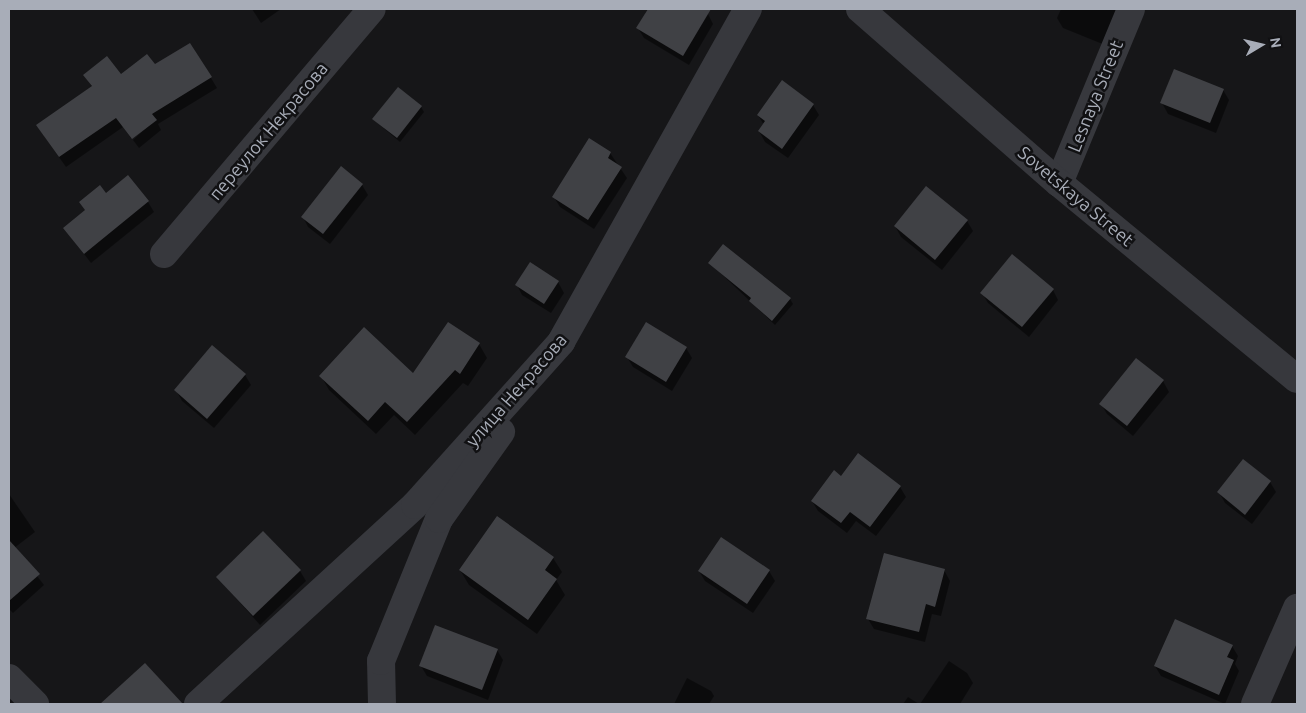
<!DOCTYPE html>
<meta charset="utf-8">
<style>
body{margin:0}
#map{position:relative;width:1306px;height:713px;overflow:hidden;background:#161618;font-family:Ubuntu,sans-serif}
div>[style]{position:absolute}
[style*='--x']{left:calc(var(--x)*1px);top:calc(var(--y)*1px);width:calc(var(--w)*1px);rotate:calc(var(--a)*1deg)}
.shadow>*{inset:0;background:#0007}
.building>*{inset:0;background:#404145}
.minor>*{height:28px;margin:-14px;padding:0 14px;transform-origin:14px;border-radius:14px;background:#37383d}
.tertiary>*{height:28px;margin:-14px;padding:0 14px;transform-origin:14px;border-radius:14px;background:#37383d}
span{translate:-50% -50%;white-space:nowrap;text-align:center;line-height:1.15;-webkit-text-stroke:5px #111113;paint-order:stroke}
.street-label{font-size:18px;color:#a8adb8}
.frame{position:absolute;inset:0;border:10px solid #a8adb8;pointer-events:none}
.north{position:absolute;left:1236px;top:20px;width:50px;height:50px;-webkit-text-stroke:4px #111113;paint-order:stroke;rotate:81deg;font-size:14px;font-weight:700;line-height:20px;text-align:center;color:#a8adb8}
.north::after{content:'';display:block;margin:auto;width:18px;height:22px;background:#a8adb8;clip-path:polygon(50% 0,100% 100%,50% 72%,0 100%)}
</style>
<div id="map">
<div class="shadow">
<i style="clip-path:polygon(252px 9px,281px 9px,261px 23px)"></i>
<i style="clip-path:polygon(649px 9px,699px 9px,708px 14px,713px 24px,689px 65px,644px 38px,638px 28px)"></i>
<i style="clip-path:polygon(1061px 9px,1120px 9px,1105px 45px,1063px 28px,1057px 18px)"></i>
<i style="clip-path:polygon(154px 66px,211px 78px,217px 88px,158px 124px,161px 130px,139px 148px,133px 140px,157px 118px,131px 138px,123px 127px,66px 167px,44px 136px,93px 88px,85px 75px,121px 76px)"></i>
<i style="clip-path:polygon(1223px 90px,1229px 100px,1216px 133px,1168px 114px,1162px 103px)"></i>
<i style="clip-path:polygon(813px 105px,819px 115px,788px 158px,765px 142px,759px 131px,764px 125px,758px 115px)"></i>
<i style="clip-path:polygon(421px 107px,424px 112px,400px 142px,374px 120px)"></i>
<i style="clip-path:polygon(610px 153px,627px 178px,594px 229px,560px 207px,554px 197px)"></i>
<i style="clip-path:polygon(362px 185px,368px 195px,330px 244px,308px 227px,303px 217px)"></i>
<i style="clip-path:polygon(106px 195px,148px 202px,154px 212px,91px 263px,64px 228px)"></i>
<i style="clip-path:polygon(967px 221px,973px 231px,942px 270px,901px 237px,895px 226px)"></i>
<i style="clip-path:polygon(710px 263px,790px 299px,793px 304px,775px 325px)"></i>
<i style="clip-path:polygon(558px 282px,564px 293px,551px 313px,522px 295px,517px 285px)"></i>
<i style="clip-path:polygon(1053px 290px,1058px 300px,1029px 337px,988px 303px,982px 293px)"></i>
<i style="clip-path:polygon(449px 324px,479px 344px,487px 358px,468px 386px,463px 383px,415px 435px,394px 415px,376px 434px,329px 390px,321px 376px,414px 375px)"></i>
<i style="clip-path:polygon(686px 348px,692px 358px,672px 391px,633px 367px,627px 357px)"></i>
<i style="clip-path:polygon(1136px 360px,1163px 381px,1169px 392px,1133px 436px,1107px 414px,1101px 404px)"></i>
<i style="clip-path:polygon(245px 375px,251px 385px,214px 428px,182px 401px,176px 390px)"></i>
<i style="clip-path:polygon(1243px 461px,1270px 482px,1276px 492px,1252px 524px,1225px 503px,1219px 492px)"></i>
<i style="clip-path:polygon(841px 477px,900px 487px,906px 497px,876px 536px,856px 521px,847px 533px,818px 511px,812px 501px)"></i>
<i style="clip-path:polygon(9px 494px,35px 532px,9px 552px)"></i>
<i style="clip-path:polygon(20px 554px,44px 585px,13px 613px,9px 609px,9px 564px)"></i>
<i style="clip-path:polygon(553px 558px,562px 572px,556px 580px,565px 595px,537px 634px,469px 585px,460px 570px)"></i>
<i style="clip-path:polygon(944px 570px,950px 581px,941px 616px,932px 614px,925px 642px,874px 629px,868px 619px)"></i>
<i style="clip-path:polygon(300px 571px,306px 581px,260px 625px,217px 577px)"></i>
<i style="clip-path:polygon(699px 571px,769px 571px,775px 581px,753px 613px,705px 581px)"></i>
<i style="clip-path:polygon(1232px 646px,1238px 656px,1235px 664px,1239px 671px,1225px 704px,1161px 676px,1155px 666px)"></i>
<i style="clip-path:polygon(497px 650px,503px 660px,488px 700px,427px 676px,421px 666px)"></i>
<i style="clip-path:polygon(949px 661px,967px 673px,973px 683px,960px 704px,920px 704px)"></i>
<i style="clip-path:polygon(145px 665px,181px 704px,102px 704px)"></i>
<i style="clip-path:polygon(687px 678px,711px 691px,714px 696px,709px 704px,674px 704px)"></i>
<i style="clip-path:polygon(908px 697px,919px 704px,903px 704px)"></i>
</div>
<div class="building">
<i style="clip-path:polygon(648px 9px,711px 9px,683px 56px,636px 28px)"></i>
<i style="clip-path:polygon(190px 43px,212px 77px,152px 114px,157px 120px,132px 139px,116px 118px,59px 157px,36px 125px,92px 86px,83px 75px,107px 56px,121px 74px,147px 54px,155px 64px)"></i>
<i style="clip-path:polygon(1174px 69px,1224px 89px,1210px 123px,1160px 103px)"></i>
<i style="clip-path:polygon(782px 80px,814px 104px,782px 149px,758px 131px,765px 121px,757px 115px)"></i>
<i style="clip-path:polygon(398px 87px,422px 106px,397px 138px,372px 119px)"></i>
<i style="clip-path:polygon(589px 138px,611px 152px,608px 158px,622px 167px,588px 220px,552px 197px)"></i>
<i style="clip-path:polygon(341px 166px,363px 184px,323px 234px,301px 217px)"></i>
<i style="clip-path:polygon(128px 175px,149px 201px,84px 254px,63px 228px,85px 210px,79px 202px,100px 185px,106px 193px)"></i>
<i style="clip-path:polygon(926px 186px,968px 220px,935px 260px,894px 226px)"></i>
<i style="clip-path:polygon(723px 244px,791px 298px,772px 321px,749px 301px,751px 298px,708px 263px)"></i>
<i style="clip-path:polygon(1012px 254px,1054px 289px,1022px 327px,980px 293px)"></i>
<i style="clip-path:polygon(530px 262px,559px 281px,544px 304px,515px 285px)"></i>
<i style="clip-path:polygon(448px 322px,480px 343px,460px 374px,455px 370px,407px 422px,385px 402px,368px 421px,319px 376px,364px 327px,413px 373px)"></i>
<i style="clip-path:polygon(646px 322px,687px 347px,666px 382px,625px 357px)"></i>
<i style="clip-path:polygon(212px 345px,246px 374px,207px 419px,174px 390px)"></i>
<i style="clip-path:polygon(1136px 358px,1164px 380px,1127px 426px,1099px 404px)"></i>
<i style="clip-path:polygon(858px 453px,901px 486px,870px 527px,850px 512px,841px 523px,811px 501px,834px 470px,841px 476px)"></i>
<i style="clip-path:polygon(1243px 459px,1271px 481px,1245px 515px,1217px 492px)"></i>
<i style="clip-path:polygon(497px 516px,554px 557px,545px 570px,557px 579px,528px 620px,459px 570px)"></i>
<i style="clip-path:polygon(263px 531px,301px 570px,253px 616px,216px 577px)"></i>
<i style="clip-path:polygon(721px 537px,770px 570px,747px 604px,698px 571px)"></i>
<i style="clip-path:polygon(9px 540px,40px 574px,9px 601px)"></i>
<i style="clip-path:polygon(884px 553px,945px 569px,935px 607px,926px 604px,919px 632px,866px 619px)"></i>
<i style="clip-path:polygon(1175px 619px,1233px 645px,1227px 657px,1234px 660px,1219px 695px,1154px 666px)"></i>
<i style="clip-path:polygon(435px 625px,498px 649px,482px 690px,419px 666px)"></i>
<i style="clip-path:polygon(145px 663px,183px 704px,100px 704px)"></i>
</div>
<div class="minor">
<i style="--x:1059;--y:183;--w:188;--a:-67.5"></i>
<i style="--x:164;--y:254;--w:321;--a:-49.7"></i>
<i style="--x:9;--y:678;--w:37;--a:45"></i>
<i style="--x:198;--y:704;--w:294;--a:-42.5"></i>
<i style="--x:415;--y:505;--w:219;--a:-48.1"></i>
<i style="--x:561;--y:342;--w:382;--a:-60.7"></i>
<i style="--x:382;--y:704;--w:43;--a:-91.3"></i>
<i style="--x:381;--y:661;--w:153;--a:-67.8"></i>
<i style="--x:439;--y:519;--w:107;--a:-54.5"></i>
<i style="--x:1255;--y:704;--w:105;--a:-66.4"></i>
</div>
<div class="tertiary">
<i style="--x:860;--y:9;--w:264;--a:41.2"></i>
<i style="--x:1059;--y:183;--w:308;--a:39.5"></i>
</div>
<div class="street-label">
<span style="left:1095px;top:96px;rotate:-68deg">Lesnaya Street</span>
<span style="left:268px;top:131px;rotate:-50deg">переулок Некрасова</span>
<span style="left:1076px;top:196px;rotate:40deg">Sovetskaya Street</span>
<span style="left:516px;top:390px;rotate:-49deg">улица Некрасова</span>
</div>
<div class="frame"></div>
<div class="north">N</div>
</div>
